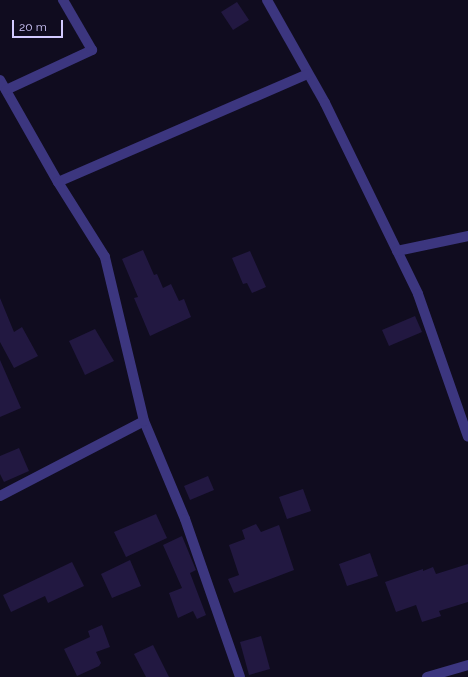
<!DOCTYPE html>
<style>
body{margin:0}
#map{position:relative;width:468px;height:677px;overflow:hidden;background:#100c1f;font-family:Raleway,sans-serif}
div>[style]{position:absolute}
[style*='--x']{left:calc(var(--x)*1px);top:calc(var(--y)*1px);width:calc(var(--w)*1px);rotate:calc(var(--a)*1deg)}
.building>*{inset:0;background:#221841}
.minor>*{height:10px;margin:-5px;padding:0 5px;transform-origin:5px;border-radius:5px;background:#3c367f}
span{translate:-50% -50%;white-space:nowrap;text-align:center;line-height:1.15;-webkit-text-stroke:4px #100c1f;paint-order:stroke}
.scale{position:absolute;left:12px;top:20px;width:51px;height:18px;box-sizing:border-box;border:2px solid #d3caff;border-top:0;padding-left:5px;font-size:12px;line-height:14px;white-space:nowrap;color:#d3caff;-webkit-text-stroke:3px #100c1f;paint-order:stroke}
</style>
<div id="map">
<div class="building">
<i style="clip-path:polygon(237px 2px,249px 20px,233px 30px,221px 12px)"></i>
<i style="clip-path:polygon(143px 250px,154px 275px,157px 274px,163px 288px,171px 284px,179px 301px,184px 299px,191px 317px,150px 336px,134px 298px,138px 297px,122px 259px)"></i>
<i style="clip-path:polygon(250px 251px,266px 287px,252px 293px,247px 283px,243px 284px,232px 258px)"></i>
<i style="clip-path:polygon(0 298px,14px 332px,22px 327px,38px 356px,14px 368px,0 342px)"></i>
<i style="clip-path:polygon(415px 316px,422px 332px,389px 346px,382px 330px)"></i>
<i style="clip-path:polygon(95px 329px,114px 361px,85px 375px,69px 341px)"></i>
<i style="clip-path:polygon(0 360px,21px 408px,0 417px)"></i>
<i style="clip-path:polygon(19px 448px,29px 471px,4px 482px,0 474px,0 456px)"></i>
<i style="clip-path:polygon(208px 476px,214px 490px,190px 500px,184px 486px)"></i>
<i style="clip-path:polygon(303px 489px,311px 511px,287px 519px,279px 497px)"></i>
<i style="clip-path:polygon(156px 514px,167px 538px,126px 557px,114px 532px)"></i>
<i style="clip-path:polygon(256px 524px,261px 532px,279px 525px,294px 570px,234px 593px,228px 579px,239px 575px,229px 545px,245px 539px,242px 530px)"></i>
<i style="clip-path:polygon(182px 536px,196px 570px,190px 573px,206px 615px,197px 619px,193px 611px,178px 618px,169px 593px,182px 588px,163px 545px)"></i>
<i style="clip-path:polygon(370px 553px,378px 576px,347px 586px,339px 564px)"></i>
<i style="clip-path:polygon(130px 560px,141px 586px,112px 598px,101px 574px)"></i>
<i style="clip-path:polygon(72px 562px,84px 586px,48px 603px,45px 596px,11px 612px,3px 595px)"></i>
<i style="clip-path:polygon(468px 564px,468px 602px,439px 611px,441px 616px,422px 622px,416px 605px,396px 612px,385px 582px,423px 569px,423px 571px,433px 567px,436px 574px)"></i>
<i style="clip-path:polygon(102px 625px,110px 647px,96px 652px,101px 663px,99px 666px,77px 676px,64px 649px,90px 637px,88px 631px)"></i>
<i style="clip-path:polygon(261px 636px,270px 669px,249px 675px,240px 642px)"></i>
<i style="clip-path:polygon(153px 645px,169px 677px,146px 677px,134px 654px)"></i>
</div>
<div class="minor">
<i style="--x:267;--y:0;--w:118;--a:60.6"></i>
<i style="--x:325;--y:103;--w:212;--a:64"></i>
<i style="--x:418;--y:294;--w:151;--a:70.7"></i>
<i style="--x:0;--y:80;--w:117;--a:60.4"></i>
<i style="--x:58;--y:182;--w:272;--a:-23.4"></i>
<i style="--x:6;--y:90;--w:95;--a:-24.9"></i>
<i style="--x:92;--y:50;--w:58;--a:-120.1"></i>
<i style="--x:397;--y:251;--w:73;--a:-11.9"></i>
<i style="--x:144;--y:421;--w:106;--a:67.3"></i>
<i style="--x:185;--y:519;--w:167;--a:70.8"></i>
<i style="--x:0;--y:496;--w:162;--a:-27.5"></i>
<i style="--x:144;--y:421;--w:169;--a:-103.4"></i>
<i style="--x:105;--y:257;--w:89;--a:-122.1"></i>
<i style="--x:427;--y:677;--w:43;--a:-16.3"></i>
</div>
<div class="scale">20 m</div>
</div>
